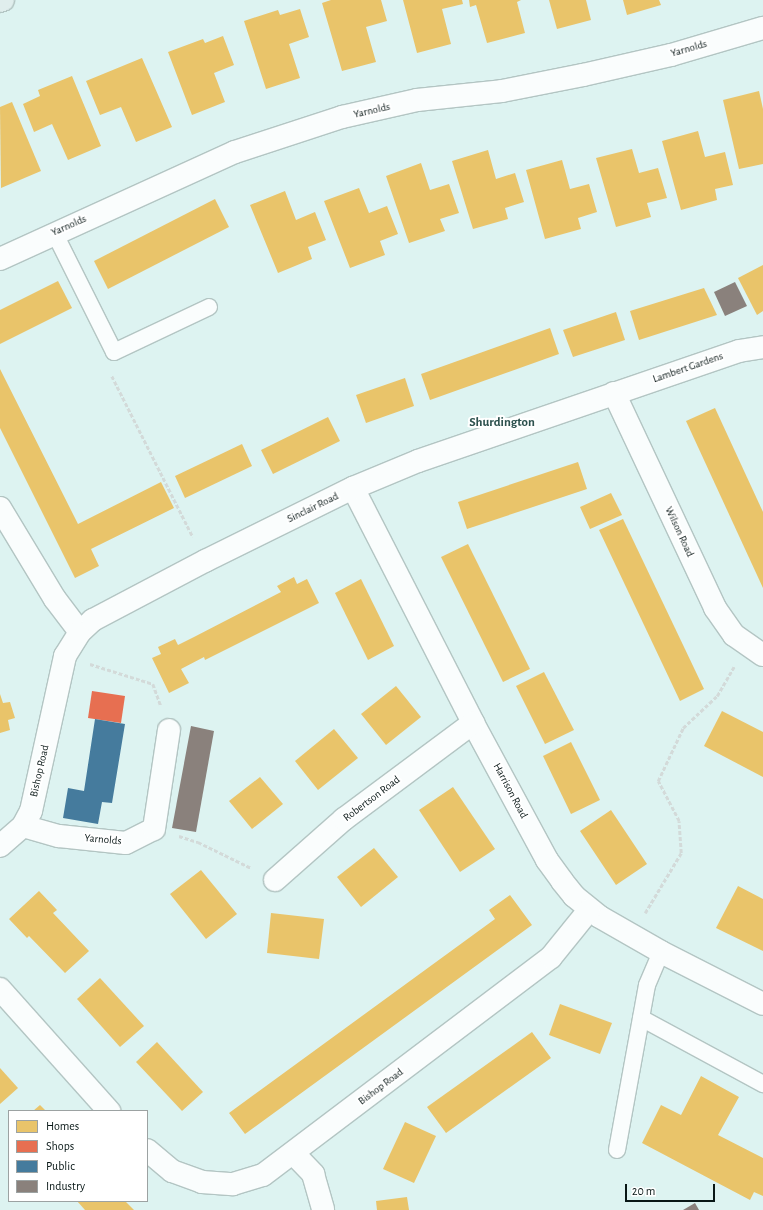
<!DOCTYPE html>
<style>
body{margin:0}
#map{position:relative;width:763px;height:1210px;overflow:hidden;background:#ddf3f1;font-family:"Alegreya Sans",sans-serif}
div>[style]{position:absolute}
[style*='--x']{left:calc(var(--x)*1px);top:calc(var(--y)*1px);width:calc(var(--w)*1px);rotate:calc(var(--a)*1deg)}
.homes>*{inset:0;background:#e9c46a}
.shops>*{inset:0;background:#e76f51}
.public>*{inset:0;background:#457b9d}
.industry>*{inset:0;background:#8a817c}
.path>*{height:2.5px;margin-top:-1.25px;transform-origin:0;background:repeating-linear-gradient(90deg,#d3dad9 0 4px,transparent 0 6px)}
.roads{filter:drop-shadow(1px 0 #b3c5c3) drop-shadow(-1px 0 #b3c5c3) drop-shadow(0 1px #b3c5c3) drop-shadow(0 -1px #b3c5c3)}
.service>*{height:16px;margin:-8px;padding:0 8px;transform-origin:8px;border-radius:8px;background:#fafdfd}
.minor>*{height:22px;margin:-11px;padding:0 11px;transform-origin:11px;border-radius:11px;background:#fafdfd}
.primary>*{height:22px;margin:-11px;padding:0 11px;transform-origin:11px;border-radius:11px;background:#e0eeed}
span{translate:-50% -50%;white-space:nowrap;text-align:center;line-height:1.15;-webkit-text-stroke:4px #fff;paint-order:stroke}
.street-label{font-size:11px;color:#081716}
.quarter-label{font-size:13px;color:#2d514e;font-weight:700}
.legend{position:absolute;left:8px;top:1110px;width:140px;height:92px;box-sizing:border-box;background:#fff;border:1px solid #9ca2a2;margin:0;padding:5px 7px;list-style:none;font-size:12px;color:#081716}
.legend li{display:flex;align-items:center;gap:8px;height:20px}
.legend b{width:20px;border:1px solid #9ca2a2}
.scale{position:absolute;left:625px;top:1184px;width:90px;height:18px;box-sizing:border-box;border:2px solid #081716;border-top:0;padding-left:5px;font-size:12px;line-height:14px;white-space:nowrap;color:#081716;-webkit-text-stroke:3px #fff;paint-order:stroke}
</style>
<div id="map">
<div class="homes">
<i style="clip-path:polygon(331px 0,381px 0,387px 21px,366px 27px,376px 62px,342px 71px,322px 3px)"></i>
<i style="clip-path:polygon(403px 0,462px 0,463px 4px,442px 9px,451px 44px,417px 53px)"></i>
<i style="clip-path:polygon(469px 0,521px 0,517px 2px,525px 33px,487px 43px,476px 5px,470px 7px)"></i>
<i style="clip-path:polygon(549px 0,586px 0,591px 20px,557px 29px)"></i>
<i style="clip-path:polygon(623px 0,659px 0,661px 5px,627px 15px)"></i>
<i style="clip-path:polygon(300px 9px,309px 37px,289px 44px,300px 78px,266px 89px,244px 21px,278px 10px,280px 15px)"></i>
<i style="clip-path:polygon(223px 36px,234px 65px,214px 73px,225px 102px,192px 115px,168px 52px,203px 39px,205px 43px)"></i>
<i style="clip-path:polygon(142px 58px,172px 127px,136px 142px,121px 107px,100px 115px,86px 81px)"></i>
<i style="clip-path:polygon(72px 76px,101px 146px,68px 160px,52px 124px,34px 132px,23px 104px,40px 96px,38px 90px)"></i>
<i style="clip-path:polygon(759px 91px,763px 109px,763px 164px,739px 169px,723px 100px)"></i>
<i style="clip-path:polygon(12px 102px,41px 171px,1px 188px,0 107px)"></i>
<i style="clip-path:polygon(698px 131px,705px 157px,725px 152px,733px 185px,715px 189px,717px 200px,681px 210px,662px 141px)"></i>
<i style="clip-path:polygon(632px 149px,639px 173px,658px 168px,667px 198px,647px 203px,651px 217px,616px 227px,596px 158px)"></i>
<i style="clip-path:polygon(488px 150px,496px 179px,515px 173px,524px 202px,505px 208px,508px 219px,473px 229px,452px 161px)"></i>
<i style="clip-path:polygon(562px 160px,570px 189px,589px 184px,597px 212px,578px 218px,581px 229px,545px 239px,526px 170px)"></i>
<i style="clip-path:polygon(421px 163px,430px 190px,449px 184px,459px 213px,440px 219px,445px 231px,409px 243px,386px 176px)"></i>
<i style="clip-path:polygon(359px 188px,369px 213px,387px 206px,398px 234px,380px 241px,385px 255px,350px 268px,324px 201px)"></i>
<i style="clip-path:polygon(285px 191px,296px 220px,315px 212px,326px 240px,308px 247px,312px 259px,278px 273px,250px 205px)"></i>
<i style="clip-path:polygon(215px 199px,229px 227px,108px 289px,94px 261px)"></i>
<i style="clip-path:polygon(763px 265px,763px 311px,757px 315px,738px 278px)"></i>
<i style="clip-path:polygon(58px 281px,72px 308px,0 344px,0 310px)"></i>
<i style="clip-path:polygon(704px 288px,717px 315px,639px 340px,630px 311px)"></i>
<i style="clip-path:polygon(616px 312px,625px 340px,573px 357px,563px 330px)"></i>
<i style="clip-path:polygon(550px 328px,559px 354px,430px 400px,421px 374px)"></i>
<i style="clip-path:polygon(0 369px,78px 524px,161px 482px,174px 508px,91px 549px,99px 566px,75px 578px,0 428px)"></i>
<i style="clip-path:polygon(405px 378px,414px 406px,366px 423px,356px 395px)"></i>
<i style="clip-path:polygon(715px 408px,763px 512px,763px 588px,686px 421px)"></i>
<i style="clip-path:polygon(328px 417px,340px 441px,273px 474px,261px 450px)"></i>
<i style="clip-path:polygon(242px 444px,252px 466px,185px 498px,175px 476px)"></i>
<i style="clip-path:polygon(578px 462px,587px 489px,467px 529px,458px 502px)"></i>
<i style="clip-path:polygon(611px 493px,622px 515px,590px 529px,580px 507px)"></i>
<i style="clip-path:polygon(623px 519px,704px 689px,680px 701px,599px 530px)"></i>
<i style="clip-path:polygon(468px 544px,530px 669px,503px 682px,441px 557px)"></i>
<i style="clip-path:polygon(294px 577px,297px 584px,307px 579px,319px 603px,205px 660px,204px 657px,181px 669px,189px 683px,169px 693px,152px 658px,161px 654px,158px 647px,175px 639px,178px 645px,194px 637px,281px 592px,277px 586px)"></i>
<i style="clip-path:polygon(361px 579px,394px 646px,368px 660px,335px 593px)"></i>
<i style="clip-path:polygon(544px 672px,574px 730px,545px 744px,516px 686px)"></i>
<i style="clip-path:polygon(396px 686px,421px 717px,386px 745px,361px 714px)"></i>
<i style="clip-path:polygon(0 694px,3px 703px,10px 702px,15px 718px,8px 720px,10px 730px,0 733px)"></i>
<i style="clip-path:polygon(722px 711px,763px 732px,763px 777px,704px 746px)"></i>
<i style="clip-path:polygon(334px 729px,358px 758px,318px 790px,295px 761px)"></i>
<i style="clip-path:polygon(571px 742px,600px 800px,571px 814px,543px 756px)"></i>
<i style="clip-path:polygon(260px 777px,283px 804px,252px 829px,229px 801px)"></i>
<i style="clip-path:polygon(453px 787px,495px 849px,460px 872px,419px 810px)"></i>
<i style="clip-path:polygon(611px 810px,647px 864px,616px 885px,580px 831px)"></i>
<i style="clip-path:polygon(374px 848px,398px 877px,361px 907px,337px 877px)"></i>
<i style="clip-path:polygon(201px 870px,237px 914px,206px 939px,170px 894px)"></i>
<i style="clip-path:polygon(738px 886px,763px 899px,763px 951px,716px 928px)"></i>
<i style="clip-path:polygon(39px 891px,57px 910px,53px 913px,89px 951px,65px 973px,29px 936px,27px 938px,9px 919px)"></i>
<i style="clip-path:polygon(510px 895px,532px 925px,245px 1134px,229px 1113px,495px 919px,489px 910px)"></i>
<i style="clip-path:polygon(271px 913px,324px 919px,319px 959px,267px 953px)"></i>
<i style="clip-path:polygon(100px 978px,144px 1026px,120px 1047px,77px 999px)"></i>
<i style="clip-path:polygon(560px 1004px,612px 1023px,600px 1054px,549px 1035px)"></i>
<i style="clip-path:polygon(532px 1032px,551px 1058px,446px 1133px,427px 1107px)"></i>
<i style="clip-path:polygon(157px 1042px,203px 1092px,182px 1111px,136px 1062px)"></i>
<i style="clip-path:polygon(0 1068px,18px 1088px,0 1104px)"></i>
<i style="clip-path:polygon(701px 1076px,739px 1097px,718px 1135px,763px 1158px,763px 1196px,754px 1192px,750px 1200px,642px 1143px,661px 1105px,681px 1115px)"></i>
<i style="clip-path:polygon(40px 1105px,46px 1111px,33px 1111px)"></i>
<i style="clip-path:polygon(405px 1122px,436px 1136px,414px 1183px,383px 1169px)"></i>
<i style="clip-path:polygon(407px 1197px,409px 1210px,377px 1210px,376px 1201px)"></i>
<i style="clip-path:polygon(77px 1201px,125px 1201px,134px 1210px,85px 1210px)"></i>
</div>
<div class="shops">
<i style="clip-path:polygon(92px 691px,125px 696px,121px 723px,88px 718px)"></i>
</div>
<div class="public">
<i style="clip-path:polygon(95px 719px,125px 724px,112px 803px,102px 802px,98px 824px,63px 818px,68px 788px,84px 791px)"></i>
</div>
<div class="industry">
<i style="clip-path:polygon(735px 282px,747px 306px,725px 316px,714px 292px)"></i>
<i style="clip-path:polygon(191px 726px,214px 731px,196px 832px,172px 828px)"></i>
<i style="clip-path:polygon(695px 1203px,699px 1210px,683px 1210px)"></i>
</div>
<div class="path">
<i style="--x:112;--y:376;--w:180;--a:63.3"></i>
<i style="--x:90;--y:664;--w:66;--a:17.6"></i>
<i style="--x:153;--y:684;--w:23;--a:70"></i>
<i style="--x:179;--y:836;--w:20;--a:18"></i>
<i style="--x:198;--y:842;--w:59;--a:26.1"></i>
<i style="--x:645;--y:913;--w:70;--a:-59"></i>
<i style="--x:681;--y:853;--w:32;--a:-94"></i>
<i style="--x:679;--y:821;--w:45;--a:-117.7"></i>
<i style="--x:658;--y:781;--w:59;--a:-64.7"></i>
<i style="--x:683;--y:728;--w:47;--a:-43.3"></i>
<i style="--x:717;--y:696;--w:34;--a:-60"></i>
</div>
<div class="roads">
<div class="service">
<i style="--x:54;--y:232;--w:134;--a:63.4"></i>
<i style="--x:114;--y:352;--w:105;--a:-25.3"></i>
<i style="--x:641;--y:1018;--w:139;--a:28.4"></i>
<i style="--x:617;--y:1150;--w:168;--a:-79.7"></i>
<i style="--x:647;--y:985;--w:36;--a:-67"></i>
</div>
<div class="minor">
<i style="--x:0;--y:259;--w:258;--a:-24.5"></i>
<i style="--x:235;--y:152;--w:113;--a:-18.1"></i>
<i style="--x:342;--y:117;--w:77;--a:-12.8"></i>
<i style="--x:417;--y:100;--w:85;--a:-6"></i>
<i style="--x:502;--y:91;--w:83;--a:-11.2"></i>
<i style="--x:583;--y:75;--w:90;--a:-12.8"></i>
<i style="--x:671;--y:55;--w:96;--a:-16.4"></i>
<i style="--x:614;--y:393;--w:238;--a:64.8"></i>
<i style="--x:715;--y:608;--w:33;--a:55"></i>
<i style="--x:734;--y:635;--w:35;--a:35"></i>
<i style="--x:353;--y:488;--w:264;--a:62.9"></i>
<i style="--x:473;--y:723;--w:156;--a:61.6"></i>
<i style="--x:547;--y:860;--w:26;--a:54"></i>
<i style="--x:562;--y:881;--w:19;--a:51"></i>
<i style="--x:574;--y:896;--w:33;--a:39"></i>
<i style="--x:600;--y:917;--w:70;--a:29.8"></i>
<i style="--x:661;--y:952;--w:114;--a:27"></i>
<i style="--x:0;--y:508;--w:106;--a:58.9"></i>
<i style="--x:55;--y:599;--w:41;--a:52.9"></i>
<i style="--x:23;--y:826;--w:37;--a:16"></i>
<i style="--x:59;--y:836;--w:67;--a:6"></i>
<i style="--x:126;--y:843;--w:31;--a:-27"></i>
<i style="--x:154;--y:829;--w:100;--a:-81.4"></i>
<i style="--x:0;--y:846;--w:30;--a:-41"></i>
<i style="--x:23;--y:826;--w:17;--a:-62"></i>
<i style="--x:31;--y:811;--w:159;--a:-77.6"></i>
<i style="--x:65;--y:656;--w:28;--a:-58"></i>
<i style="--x:80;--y:632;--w:18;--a:-43"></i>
<i style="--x:93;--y:620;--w:127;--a:-27.8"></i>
<i style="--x:205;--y:561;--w:165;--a:-26.3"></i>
<i style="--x:353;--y:488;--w:70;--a:-22.6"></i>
<i style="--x:418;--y:461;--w:339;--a:-18.9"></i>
<i style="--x:739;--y:351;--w:24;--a:-9"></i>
<i style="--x:275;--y:880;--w:92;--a:-41.5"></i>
<i style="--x:344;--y:819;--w:161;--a:-36.7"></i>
<i style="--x:0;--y:989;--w:164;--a:48.2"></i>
<i style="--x:147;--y:1150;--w:33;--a:40"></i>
<i style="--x:172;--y:1171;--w:32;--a:20"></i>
<i style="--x:202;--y:1182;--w:31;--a:4"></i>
<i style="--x:233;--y:1184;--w:31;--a:-17"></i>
<i style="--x:263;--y:1175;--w:361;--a:-37.1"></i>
<i style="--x:551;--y:957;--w:60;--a:-51"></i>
<i style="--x:294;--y:1154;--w:28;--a:46"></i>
<i style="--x:313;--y:1174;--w:37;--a:74"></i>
</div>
<div class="primary">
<i style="--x:0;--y:1;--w:3;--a:-18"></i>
</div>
</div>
<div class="street-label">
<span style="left:689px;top:49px;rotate:-16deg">Yarnolds</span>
<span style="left:372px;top:111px;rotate:-13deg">Yarnolds</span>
<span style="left:69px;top:226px;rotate:-24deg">Yarnolds</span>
<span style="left:688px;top:368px;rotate:-19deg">Lambert Gardens</span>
<span style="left:313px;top:508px;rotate:-26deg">Sinclair Road</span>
<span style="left:679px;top:532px;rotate:65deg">Wilson Road</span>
<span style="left:40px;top:771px;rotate:-77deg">Bishop Road</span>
<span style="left:510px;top:791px;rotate:62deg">Harrison Road</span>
<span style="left:372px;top:799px;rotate:-37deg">Robertson Road</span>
<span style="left:103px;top:840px;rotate:5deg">Yarnolds</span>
<span style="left:381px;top:1087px;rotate:-37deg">Bishop Road</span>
</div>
<div class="quarter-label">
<span style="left:502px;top:423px">Shurdington</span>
</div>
<ul class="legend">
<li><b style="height:11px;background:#e9c46a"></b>Homes</li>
<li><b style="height:11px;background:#e76f51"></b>Shops</li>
<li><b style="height:11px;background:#457b9d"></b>Public</li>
<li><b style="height:11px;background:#8a817c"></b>Industry</li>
</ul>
<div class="scale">20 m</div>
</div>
